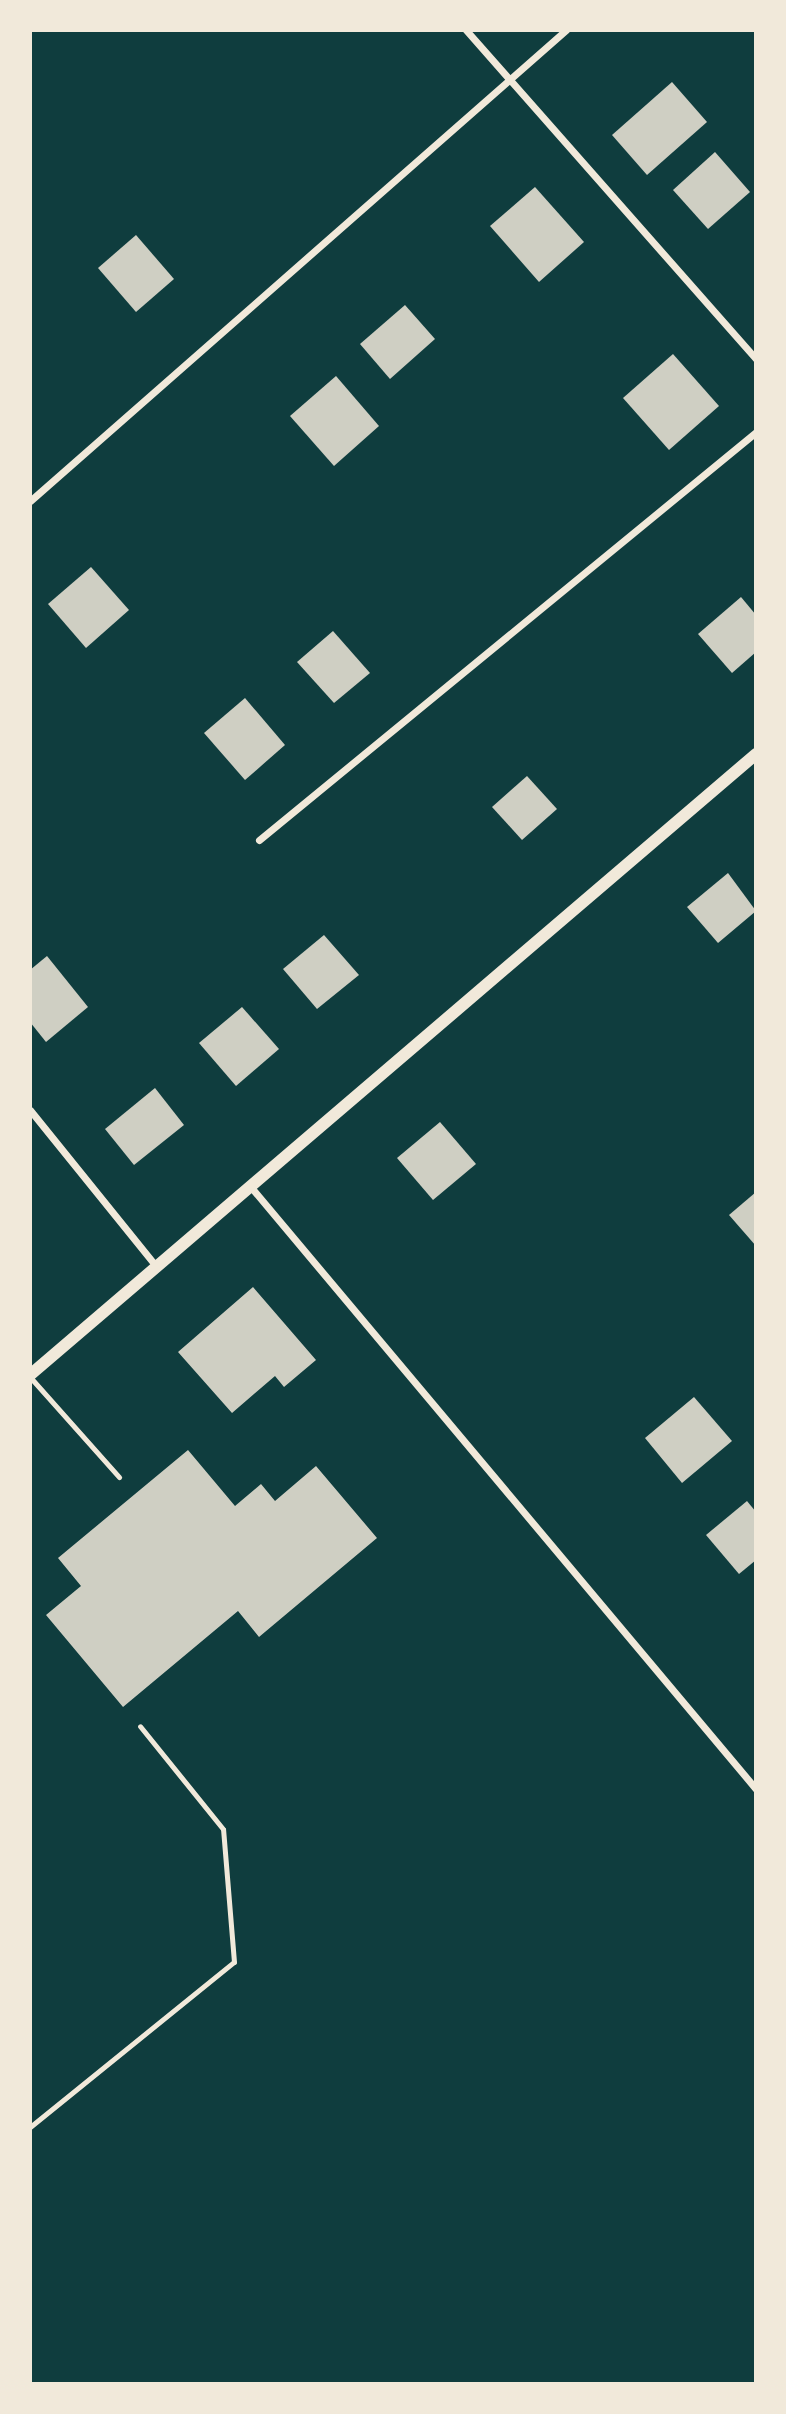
<!DOCTYPE html>
<style>
body{margin:0}
#map{position:relative;width:786px;height:2414px;overflow:hidden;background:#0f3d3e;font-family:"Open Sans",sans-serif}
div>[style]{position:absolute}
[style*='--x']{left:calc(var(--x)*1px);top:calc(var(--y)*1px);width:calc(var(--w)*1px);rotate:calc(var(--a)*1deg)}
.building>*{inset:0;background:#cfcfc3}
.service>*{height:5px;margin:-2.5px;padding:0 2.5px;transform-origin:2.5px;border-radius:2.5px;background:#f1e9da}
.minor>*{height:7px;margin:-3.5px;padding:0 3.5px;transform-origin:3.5px;border-radius:3.5px;background:#f1e9da}
.tertiary>*{height:12px;margin:-6px;padding:0 6px;transform-origin:6px;border-radius:6px;background:#f1e9da}
span{translate:-50% -50%;white-space:nowrap;text-align:center;line-height:1.15;-webkit-text-stroke:7px #f1e9da;paint-order:stroke}
.frame{position:absolute;inset:0;border:32px solid #f1e9da;pointer-events:none}
</style>
<div id="map">
<div class="building">
<i style="clip-path:polygon(672px 82px,707px 122px,647px 175px,612px 135px)"></i>
<i style="clip-path:polygon(715px 152px,750px 192px,708px 229px,673px 190px)"></i>
<i style="clip-path:polygon(535px 187px,584px 242px,539px 282px,490px 226px)"></i>
<i style="clip-path:polygon(136px 235px,174px 279px,136px 312px,98px 268px)"></i>
<i style="clip-path:polygon(405px 305px,435px 339px,390px 379px,360px 344px)"></i>
<i style="clip-path:polygon(673px 354px,719px 406px,669px 450px,623px 398px)"></i>
<i style="clip-path:polygon(336px 376px,379px 426px,334px 466px,290px 416px)"></i>
<i style="clip-path:polygon(91px 567px,129px 610px,86px 648px,48px 604px)"></i>
<i style="clip-path:polygon(741px 597px,756px 615px,756px 652px,732px 673px,698px 634px)"></i>
<i style="clip-path:polygon(333px 631px,370px 673px,334px 703px,297px 662px)"></i>
<i style="clip-path:polygon(245px 698px,285px 745px,245px 780px,204px 733px)"></i>
<i style="clip-path:polygon(527px 776px,557px 809px,522px 840px,492px 807px)"></i>
<i style="clip-path:polygon(728px 873px,756px 911px,718px 943px,687px 907px)"></i>
<i style="clip-path:polygon(324px 935px,359px 975px,317px 1009px,283px 969px)"></i>
<i style="clip-path:polygon(47px 956px,88px 1007px,46px 1042px,30px 1022px,30px 970px)"></i>
<i style="clip-path:polygon(242px 1007px,279px 1049px,236px 1086px,199px 1043px)"></i>
<i style="clip-path:polygon(155px 1088px,184px 1125px,134px 1165px,105px 1129px)"></i>
<i style="clip-path:polygon(440px 1122px,476px 1164px,433px 1200px,397px 1158px)"></i>
<i style="clip-path:polygon(756px 1192px,756px 1246px,729px 1215px)"></i>
<i style="clip-path:polygon(253px 1287px,316px 1360px,284px 1387px,275px 1376px,232px 1413px,178px 1352px)"></i>
<i style="clip-path:polygon(694px 1397px,732px 1441px,682px 1483px,645px 1438px)"></i>
<i style="clip-path:polygon(188px 1450px,235px 1506px,261px 1484px,275px 1501px,316px 1466px,377px 1538px,259px 1637px,238px 1611px,123px 1707px,46px 1615px,81px 1586px,58px 1558px)"></i>
<i style="clip-path:polygon(747px 1501px,756px 1512px,756px 1560px,739px 1574px,706px 1535px)"></i>
</div>
<div class="service">
<i style="--x:30;--y:1377;--w:134;--a:48.3"></i>
<i style="--x:30;--y:2127;--w:262;--a:-39"></i>
<i style="--x:234;--y:1962;--w:133;--a:-94.7"></i>
<i style="--x:223;--y:1829;--w:132;--a:-128.9"></i>
</div>
<div class="minor">
<i style="--x:466;--y:30;--w:439;--a:48.6"></i>
<i style="--x:30;--y:501;--w:714;--a:-41.31"></i>
<i style="--x:259;--y:840;--w:643;--a:-39.38"></i>
<i style="--x:30;--y:1110;--w:201;--a:51.1"></i>
<i style="--x:250;--y:1186;--w:787;--a:50"></i>
</div>
<div class="tertiary">
<i style="--x:30;--y:1375;--w:955;--a:-40.54"></i>
</div>
<div class="frame"></div>
</div>
